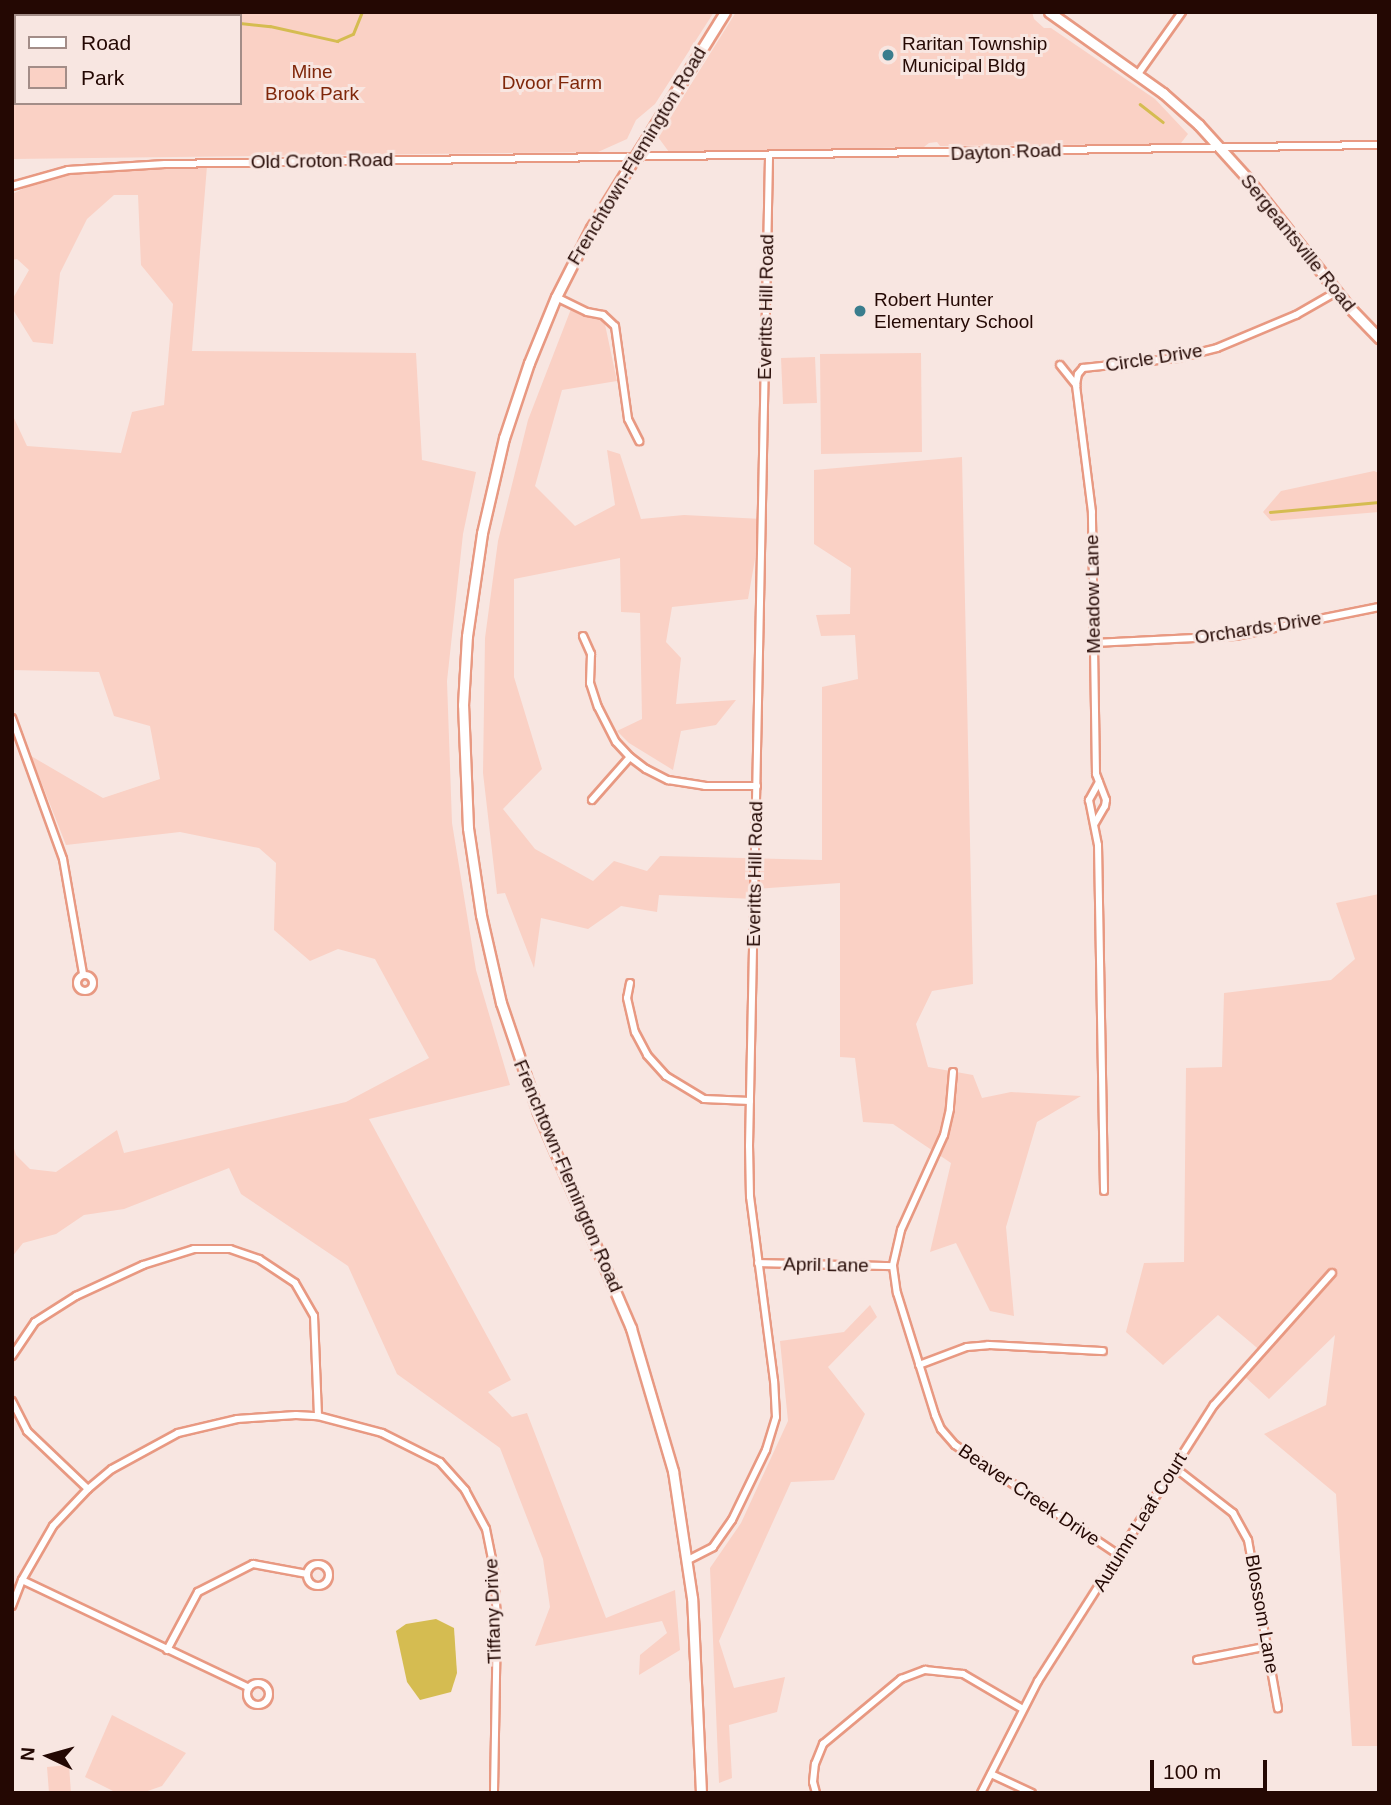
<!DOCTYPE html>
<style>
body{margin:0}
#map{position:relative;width:1391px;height:1805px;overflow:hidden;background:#f8e6e1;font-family:Arial,sans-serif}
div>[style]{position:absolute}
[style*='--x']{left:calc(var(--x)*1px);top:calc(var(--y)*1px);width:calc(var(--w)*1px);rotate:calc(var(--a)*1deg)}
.green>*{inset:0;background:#fad1c5}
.water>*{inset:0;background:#d5bc51}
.stream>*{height:2.5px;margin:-1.25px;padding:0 1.25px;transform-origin:1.25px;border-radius:1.25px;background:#d5bc51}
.roads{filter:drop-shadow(2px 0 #e89982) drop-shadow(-2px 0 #e89982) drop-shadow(0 2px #e89982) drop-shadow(0 -2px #e89982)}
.minor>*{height:6px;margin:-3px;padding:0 3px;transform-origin:3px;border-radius:3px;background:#fff}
.minor>.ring{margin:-3px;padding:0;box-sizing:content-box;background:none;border:6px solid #fff;border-radius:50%}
.secondary>*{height:9px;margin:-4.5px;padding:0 4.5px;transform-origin:4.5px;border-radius:4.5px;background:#fff}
.dots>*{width:19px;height:19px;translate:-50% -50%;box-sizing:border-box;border:4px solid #f8e6e1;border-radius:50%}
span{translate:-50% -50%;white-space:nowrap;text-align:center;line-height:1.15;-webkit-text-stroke:6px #f8e6e1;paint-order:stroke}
.poi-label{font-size:19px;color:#240803}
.left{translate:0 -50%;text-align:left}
.park-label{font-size:19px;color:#7f270a}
.street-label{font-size:19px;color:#240803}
.frame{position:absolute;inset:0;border:14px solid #240803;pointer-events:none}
.legend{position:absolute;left:14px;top:14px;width:228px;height:91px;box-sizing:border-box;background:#f8e6e1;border:2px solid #a38d88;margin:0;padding:9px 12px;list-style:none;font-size:21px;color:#240803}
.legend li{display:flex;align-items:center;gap:14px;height:35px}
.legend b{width:35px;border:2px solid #a38d88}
.north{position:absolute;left:14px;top:1721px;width:70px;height:70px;-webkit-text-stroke:5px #f8e6e1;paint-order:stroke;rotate:275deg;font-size:19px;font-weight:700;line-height:28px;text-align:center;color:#240803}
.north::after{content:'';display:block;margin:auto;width:24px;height:32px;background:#240803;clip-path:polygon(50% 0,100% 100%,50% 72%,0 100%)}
.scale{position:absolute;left:1150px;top:1760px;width:117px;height:32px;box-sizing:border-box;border:4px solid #240803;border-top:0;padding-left:9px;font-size:21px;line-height:24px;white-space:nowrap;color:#240803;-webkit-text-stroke:5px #f8e6e1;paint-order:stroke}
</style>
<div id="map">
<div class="green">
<i style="clip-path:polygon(evenodd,12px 12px,714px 12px,655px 104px,636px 120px,627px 139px,598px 152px,12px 159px,12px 12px,16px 16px,240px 16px,240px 103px,16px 103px,16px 16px)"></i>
<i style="clip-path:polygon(736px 12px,1032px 12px,1034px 19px,1044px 28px,1051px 28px,1155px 99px,1188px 134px,1181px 143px,1170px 144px,940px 146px,937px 142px,929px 143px,924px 147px,669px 152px,658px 137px)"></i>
<i style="clip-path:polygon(207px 166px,192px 351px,416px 353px,422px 460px,476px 472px,463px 534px,447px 681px,452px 823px,476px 970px,510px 1085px,369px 1119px,511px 1380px,488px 1392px,512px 1417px,527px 1413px,606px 1618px,675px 1590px,680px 1650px,639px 1675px,640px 1655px,667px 1633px,662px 1621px,535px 1646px,550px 1607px,543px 1559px,500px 1448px,397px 1374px,348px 1266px,241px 1194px,229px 1168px,124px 1209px,84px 1215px,56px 1234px,23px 1243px,12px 1257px,12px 1142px,16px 1155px,30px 1169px,56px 1172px,117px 1130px,124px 1153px,346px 1102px,429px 1058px,375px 959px,338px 949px,310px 961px,274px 930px,276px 863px,259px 848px,180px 832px,66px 845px,31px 756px,103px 798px,160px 779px,150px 726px,114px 716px,99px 672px,12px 670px,12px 414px,27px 446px,121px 453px,132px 412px,164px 405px,173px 304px,141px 265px,138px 195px,114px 195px,87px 219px,60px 273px,53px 344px,33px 342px,12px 308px,12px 300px,29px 270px,17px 259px,12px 260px,12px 194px,61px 171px)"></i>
<i style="clip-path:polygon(571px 309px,603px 315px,617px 381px,562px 390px,535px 486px,575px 526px,615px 505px,607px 450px,620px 454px,641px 519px,684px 515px,762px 519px,748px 599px,672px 607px,666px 642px,681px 658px,676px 704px,736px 700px,716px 725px,681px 731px,673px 770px,629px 743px,617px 731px,642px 719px,640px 613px,621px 612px,620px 558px,514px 579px,514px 677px,542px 769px,503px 809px,535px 849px,593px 881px,614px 861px,647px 871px,660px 856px,822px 860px,822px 687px,858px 679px,855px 635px,821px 636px,816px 615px,850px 614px,851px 568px,814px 544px,814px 470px,962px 457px,973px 984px,932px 991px,916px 1024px,928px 1067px,973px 1075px,982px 1098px,1011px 1092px,1081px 1096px,1037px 1122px,1006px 1227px,1014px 1316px,990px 1311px,956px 1243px,930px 1252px,951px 1163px,893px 1124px,863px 1122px,855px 1058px,840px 1057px,840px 883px,756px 889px,755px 899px,659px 895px,657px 912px,621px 906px,588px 929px,541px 918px,534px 968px,505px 893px,497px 894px,483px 773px,485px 638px,498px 541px,528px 420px)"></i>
<i style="clip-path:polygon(921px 353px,922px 452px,821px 454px,820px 354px)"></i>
<i style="clip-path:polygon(815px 357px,817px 403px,783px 404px,781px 358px)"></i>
<i style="clip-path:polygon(1374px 471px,1379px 473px,1379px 512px,1271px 521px,1263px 512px,1281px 491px)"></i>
<i style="clip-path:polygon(1379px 894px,1379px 1746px,1352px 1746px,1336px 1494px,1264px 1434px,1326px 1405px,1335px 1335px,1269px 1399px,1243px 1375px,1262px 1352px,1218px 1315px,1163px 1365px,1126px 1332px,1144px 1263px,1184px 1262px,1186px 1068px,1222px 1067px,1224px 993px,1331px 980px,1355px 959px,1336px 903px)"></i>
<i style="clip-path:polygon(870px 1305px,877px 1317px,828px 1367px,865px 1414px,834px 1480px,791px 1482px,719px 1641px,734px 1688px,785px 1677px,777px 1712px,729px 1725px,732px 1778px,719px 1783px,710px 1568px,741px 1523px,788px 1421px,780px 1341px,844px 1332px)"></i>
<i style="clip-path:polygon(112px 1715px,186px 1753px,162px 1786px,142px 1793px,117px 1793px,85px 1777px)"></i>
<i style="clip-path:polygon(69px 1765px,71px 1793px,49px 1793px,47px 1767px)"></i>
</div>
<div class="water">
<i style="clip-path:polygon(436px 1619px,454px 1628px,457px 1673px,451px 1692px,420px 1700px,407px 1682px,396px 1631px,406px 1624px)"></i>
</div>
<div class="stream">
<i style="--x:240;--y:23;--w:30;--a:6"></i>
<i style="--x:270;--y:26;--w:69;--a:12.6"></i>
<i style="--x:337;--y:41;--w:17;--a:-24"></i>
<i style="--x:353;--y:34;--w:24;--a:-68"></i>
<i style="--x:12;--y:72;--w:4;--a:-14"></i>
<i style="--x:1140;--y:104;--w:29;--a:38"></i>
<i style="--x:1270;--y:512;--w:109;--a:-5.2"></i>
</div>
<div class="roads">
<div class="minor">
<i style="--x:1138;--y:74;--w:76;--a:-54.6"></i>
<i style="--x:12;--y:186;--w:58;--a:-15.9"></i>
<i style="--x:68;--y:170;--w:97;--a:-3.5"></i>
<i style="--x:165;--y:164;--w:1214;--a:-0.9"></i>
<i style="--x:556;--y:297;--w:34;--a:26"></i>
<i style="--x:587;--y:312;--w:16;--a:11"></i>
<i style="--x:603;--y:315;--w:16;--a:43"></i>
<i style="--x:615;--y:326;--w:94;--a:82"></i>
<i style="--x:628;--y:419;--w:25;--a:63"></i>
<i style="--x:1060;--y:365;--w:26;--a:51"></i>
<i style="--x:583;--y:636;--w:20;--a:66"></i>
<i style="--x:591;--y:654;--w:29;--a:92"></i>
<i style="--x:590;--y:683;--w:25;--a:72"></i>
<i style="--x:598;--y:707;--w:39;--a:63"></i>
<i style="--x:616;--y:742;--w:21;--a:47"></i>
<i style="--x:630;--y:757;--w:20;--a:37"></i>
<i style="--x:646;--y:769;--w:25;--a:27"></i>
<i style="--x:668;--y:780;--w:37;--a:9"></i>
<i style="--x:705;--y:786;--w:52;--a:0"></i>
<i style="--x:1094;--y:643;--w:141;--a:-2.8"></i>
<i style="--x:1235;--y:636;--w:147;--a:-11.4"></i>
<i style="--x:12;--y:718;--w:150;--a:70.1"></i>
<i style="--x:63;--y:859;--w:117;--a:80.1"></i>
<i style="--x:1099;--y:782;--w:21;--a:119"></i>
<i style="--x:1089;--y:800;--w:46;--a:78.7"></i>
<i style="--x:1098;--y:845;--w:346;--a:89"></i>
<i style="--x:592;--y:800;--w:57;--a:-48.5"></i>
<i style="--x:1095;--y:823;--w:20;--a:-60"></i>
<i style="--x:1105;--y:806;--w:6;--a:-81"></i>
<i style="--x:1106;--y:800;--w:28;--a:-111"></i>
<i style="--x:1096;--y:774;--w:262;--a:-90.9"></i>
<i style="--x:1092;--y:512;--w:128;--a:-97.2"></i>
<i style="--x:1076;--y:385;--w:11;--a:-80"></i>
<i style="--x:1078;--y:374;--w:8;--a:-50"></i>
<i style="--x:1083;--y:368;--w:95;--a:-6.1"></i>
<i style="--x:1177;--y:358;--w:41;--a:-14"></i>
<i style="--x:1217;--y:348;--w:86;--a:-22.7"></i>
<i style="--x:1296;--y:315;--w:46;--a:-29.9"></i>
<i class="ring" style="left:77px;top:975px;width:10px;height:10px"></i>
<i style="--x:630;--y:983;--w:15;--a:101"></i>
<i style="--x:627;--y:998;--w:35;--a:77"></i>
<i style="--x:635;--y:1032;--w:26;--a:62"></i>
<i style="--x:647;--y:1055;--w:28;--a:48"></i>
<i style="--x:666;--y:1076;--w:44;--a:31.2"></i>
<i style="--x:704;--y:1099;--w:46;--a:2.5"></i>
<i style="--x:953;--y:1072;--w:37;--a:95"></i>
<i style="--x:950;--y:1109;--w:27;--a:103"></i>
<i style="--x:944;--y:1135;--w:104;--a:114.4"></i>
<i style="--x:901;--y:1230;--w:37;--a:103"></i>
<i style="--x:893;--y:1266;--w:27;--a:82"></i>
<i style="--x:897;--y:1293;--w:128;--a:72.7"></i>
<i style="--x:935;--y:1415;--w:15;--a:67"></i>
<i style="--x:941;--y:1429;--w:21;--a:49"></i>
<i style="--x:955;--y:1445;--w:197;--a:33.9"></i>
<i style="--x:758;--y:1263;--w:135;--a:1.3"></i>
<i style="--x:12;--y:1356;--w:41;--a:-55.9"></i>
<i style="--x:35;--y:1322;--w:49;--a:-32.4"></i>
<i style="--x:76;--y:1296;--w:74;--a:-24.8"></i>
<i style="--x:143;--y:1265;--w:53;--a:-17.4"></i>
<i style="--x:194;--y:1249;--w:36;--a:0"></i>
<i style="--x:230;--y:1249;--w:31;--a:19"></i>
<i style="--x:259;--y:1259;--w:43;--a:33.7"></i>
<i style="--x:295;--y:1283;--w:38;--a:60"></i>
<i style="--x:314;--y:1316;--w:100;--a:87.7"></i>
<i style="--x:919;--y:1365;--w:51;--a:-20.6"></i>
<i style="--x:967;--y:1347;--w:21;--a:-5"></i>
<i style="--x:988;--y:1345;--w:115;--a:3"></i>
<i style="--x:12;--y:1401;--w:34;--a:63"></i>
<i style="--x:27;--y:1431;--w:84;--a:43.6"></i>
<i style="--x:1174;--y:1467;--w:75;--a:37.9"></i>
<i style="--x:1233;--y:1513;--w:31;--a:61"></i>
<i style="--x:1248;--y:1540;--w:171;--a:79.9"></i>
<i style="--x:688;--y:1560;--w:28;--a:-27"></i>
<i style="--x:713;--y:1547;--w:33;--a:-55"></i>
<i style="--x:732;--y:1520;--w:78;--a:-64.1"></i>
<i style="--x:766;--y:1450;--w:34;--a:-73"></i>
<i style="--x:776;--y:1417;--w:36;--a:-93"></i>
<i style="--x:774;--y:1381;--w:186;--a:-97.4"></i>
<i style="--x:750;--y:1197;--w:51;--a:-91.1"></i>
<i style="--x:749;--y:1146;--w:990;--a:-88.84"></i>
<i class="ring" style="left:307px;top:1564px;width:16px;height:16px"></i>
<i style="--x:22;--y:1580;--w:251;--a:25.4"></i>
<i style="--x:12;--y:1606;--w:28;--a:-69"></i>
<i style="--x:22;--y:1580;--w:62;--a:-60.1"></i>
<i style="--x:53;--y:1526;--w:51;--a:-46.6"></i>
<i style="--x:88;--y:1489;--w:31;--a:-40"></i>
<i style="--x:112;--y:1469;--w:75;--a:-28.6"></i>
<i style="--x:178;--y:1433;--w:61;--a:-13.3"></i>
<i style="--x:237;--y:1419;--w:59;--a:-3.9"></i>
<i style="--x:296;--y:1415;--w:22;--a:3"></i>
<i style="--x:318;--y:1416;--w:66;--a:14.9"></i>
<i style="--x:382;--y:1433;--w:65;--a:26.6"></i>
<i style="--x:440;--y:1462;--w:38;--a:48"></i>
<i style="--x:465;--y:1490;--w:44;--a:61.7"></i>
<i style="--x:486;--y:1529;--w:41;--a:78.7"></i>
<i style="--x:494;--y:1569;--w:51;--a:86.6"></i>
<i style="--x:497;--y:1620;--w:173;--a:91"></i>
<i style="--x:167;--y:1650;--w:66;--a:-61.9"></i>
<i style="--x:198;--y:1592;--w:62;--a:-27"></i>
<i style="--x:253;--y:1564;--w:55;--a:10.5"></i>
<i style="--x:1197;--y:1660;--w:73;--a:-11"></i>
<i class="ring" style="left:247px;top:1683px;width:16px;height:16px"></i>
<i style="--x:991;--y:1774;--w:45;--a:24.9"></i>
<i style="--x:816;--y:1793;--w:11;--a:-105"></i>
<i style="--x:813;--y:1782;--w:18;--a:-84"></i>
<i style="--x:815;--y:1764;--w:22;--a:-68"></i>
<i style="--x:823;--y:1744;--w:102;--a:-39.8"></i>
<i style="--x:901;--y:1679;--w:26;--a:-21"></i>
<i style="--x:925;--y:1670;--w:38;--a:6"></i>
<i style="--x:963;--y:1674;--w:69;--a:30.3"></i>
<i style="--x:981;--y:1793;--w:126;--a:-63"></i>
<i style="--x:1038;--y:1681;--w:327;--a:-57.5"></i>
<i style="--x:1214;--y:1405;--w:177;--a:-48.2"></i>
</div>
<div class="secondary">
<i style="--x:1049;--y:12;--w:140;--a:35.4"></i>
<i style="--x:1163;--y:93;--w:48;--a:41.6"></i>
<i style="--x:1199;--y:125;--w:72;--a:47.8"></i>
<i style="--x:1247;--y:178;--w:163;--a:51.7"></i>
<i style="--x:1348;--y:306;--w:45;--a:45.9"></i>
<i style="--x:701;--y:1793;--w:195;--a:-92.6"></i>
<i style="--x:692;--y:1598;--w:128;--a:-98.5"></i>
<i style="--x:673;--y:1471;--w:149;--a:-106.4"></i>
<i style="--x:631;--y:1328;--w:235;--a:-113.3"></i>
<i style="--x:538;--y:1112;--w:115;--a:-108.7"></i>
<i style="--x:501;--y:1003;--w:90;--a:-102.8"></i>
<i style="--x:481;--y:915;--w:88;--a:-98.5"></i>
<i style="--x:468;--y:828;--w:123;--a:-92.3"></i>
<i style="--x:463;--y:705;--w:69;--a:-86.7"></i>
<i style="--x:467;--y:636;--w:104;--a:-81.7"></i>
<i style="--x:482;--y:533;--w:98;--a:-77"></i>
<i style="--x:504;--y:438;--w:79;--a:-71.6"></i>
<i style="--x:529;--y:363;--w:71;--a:-67.8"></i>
<i style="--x:556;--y:297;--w:77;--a:-63.1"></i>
<i style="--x:591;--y:228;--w:254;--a:-58.2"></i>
</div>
</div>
<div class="dots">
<i style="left:888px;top:55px;background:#3a7d8d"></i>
<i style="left:860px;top:311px;background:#3a7d8d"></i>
</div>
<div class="poi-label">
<span class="left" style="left:902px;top:55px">Raritan Township<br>Municipal Bldg</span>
<span class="left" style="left:874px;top:311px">Robert Hunter<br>Elementary School</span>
</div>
<div class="park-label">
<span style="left:312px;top:83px">Mine<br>Brook Park</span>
<span style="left:552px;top:83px">Dvoor Farm</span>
</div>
<div class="street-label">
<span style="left:1006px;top:152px;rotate:-2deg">Dayton Road</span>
<span style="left:637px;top:156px;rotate:-59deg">Frenchtown-Flemington Road</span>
<span style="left:322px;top:161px;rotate:-1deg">Old Croton Road</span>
<span style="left:1298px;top:243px;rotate:51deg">Sergeantsville Road</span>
<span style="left:766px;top:307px;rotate:-89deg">Everitts Hill Road</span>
<span style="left:1154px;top:358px;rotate:-9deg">Circle Drive</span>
<span style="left:1093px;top:594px;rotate:-91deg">Meadow Lane</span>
<span style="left:1258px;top:628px;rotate:-9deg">Orchards Drive</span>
<span style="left:755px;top:874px;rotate:-89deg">Everitts Hill Road</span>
<span style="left:568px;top:1176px;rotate:67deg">Frenchtown-Flemington Road</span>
<span style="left:826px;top:1265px;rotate:1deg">April Lane</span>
<span style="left:1029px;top:1495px;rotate:34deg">Beaver Creek Drive</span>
<span style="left:1140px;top:1522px;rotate:-58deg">Autumn Leaf Court</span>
<span style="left:493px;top:1611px;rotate:-92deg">Tiffany Drive</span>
<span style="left:1262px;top:1614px;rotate:80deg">Blossom Lane</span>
</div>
<div class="frame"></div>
<ul class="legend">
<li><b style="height:9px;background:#fff"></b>Road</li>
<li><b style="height:19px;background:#fad1c5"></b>Park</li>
</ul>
<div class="north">N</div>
<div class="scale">100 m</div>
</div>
